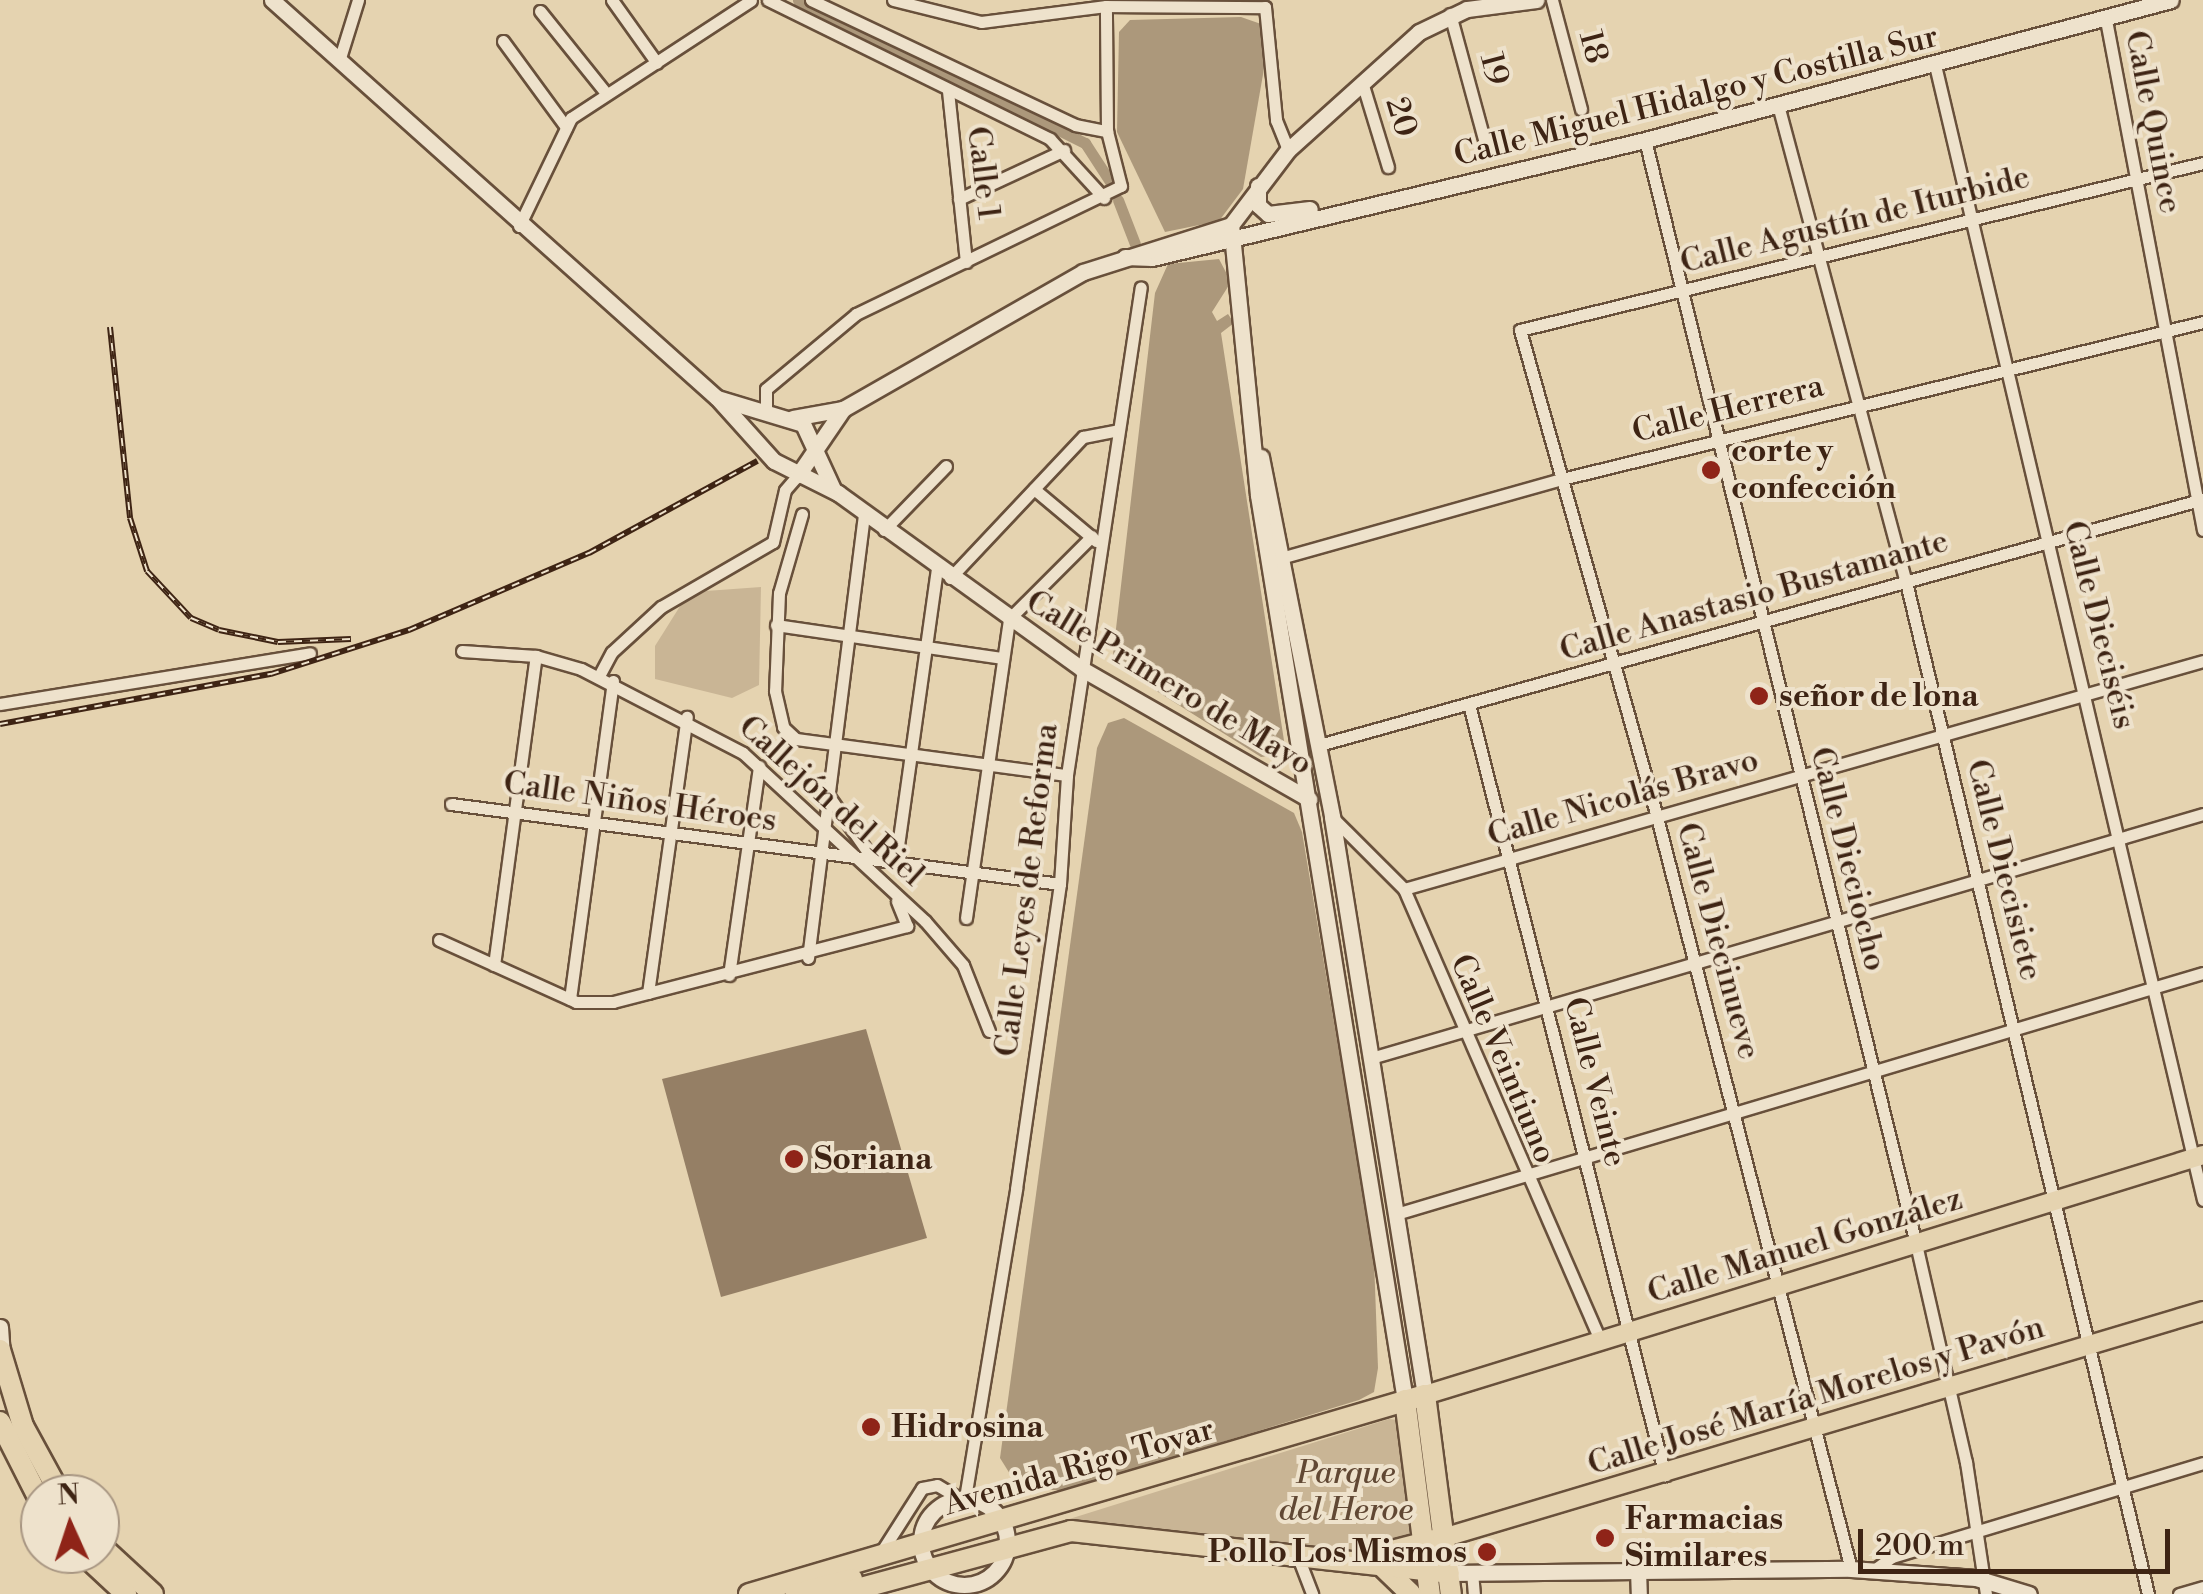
<!DOCTYPE html>
<meta charset="utf-8">
<style>
body{margin:0}
#map{position:relative;width:2203px;height:1594px;overflow:hidden;background:#e5d3b0;font-family:"Libre Bodoni",serif}
div>[style]{position:absolute}
[style*='--x']{left:calc(var(--x)*1px);top:calc(var(--y)*1px);width:calc(var(--w)*1px);rotate:calc(var(--a)*1deg)}
.green>*{inset:0;background:#c9b595}
.water>*{inset:0;background:#ac987b}
.canal>*{height:11px;margin:-5.5px;padding:0 5.5px;transform-origin:5.5px;border-radius:5.5px;background:#ac987b}
.building>*{inset:0;background:#957f65}
.roads{filter:drop-shadow(2px 0 #68503b) drop-shadow(-2px 0 #68503b) drop-shadow(0 2px #68503b) drop-shadow(0 -2px #68503b)}
.street>*{height:11px;margin:-5.5px;padding:0 5.5px;transform-origin:5.5px;border-radius:5.5px;background:#eee2cc}
.secondary>*{height:15px;margin:-7.5px;padding:0 7.5px;transform-origin:7.5px;border-radius:7.5px;background:#eee2cc}
.secondary>.ring{margin:-7.5px;padding:0;box-sizing:content-box;background:none;border:15px solid #eee2cc;border-radius:50%}
.primary>*{height:18px;margin:-9px;padding:0 9px;transform-origin:9px;border-radius:9px;background:#e5d3b0}
.highway>*{height:20px;margin:-10px;padding:0 10px;transform-origin:10px;border-radius:10px;background:#e5d3b0}
.rail>*{height:6px;margin-top:-3px;transform-origin:0;background:repeating-linear-gradient(90deg,#eee2cc 0 8px,#3e2414 0 16px);box-sizing:border-box;border-block:2px solid #3e2414}
.dots>*{width:28px;height:28px;translate:-50% -50%;box-sizing:border-box;border:5px solid #eee2cc;border-radius:50%}
span{translate:-50% -50%;white-space:nowrap;text-align:center;line-height:1.15;-webkit-text-stroke:8px #eee2cc;paint-order:stroke}
.street-label{font-size:32px;color:#3e2414}
.poi-label{font-size:32px;color:#3e2414;font-weight:700}
.left{translate:0 -50%;text-align:left}
.right{translate:-100% -50%;text-align:right}
.park-label{font-size:32px;color:#614834;font-style:italic}
.north{position:absolute;left:20px;top:1474px;width:100px;height:100px;box-sizing:border-box;background:#eee2cc;border:2px solid #a89682;border-radius:50%;rotate:357deg;font-size:28px;font-weight:700;line-height:40px;text-align:center;color:#3e2414}
.north::after{content:'';display:block;margin:auto;width:35px;height:45px;background:#8f2418;clip-path:polygon(50% 0,100% 100%,50% 72%,0 100%)}
.scale{position:absolute;left:1858px;top:1529px;width:312px;height:45px;box-sizing:border-box;border:5px solid #3e2414;border-top:0;padding-left:12px;font-size:30px;line-height:35px;white-space:nowrap;color:#3e2414;-webkit-text-stroke:8px #eee2cc;paint-order:stroke}
</style>
<div id="map">
<div class="green">
<i style="clip-path:polygon(761px 587px,759px 685px,732px 698px,655px 679px,655px 646px,682px 603px,706px 591px)"></i>
<i style="clip-path:polygon(1389px 1419px,1398px 1420px,1410px 1536px,1347px 1553px,1063px 1521px)"></i>
</div>
<div class="water">
<i style="clip-path:polygon(1241px 17px,1261px 24px,1265px 63px,1243px 189px,1219px 221px,1165px 232px,1117px 132px,1119px 32px,1130px 20px)"></i>
<i style="clip-path:polygon(1219px 259px,1231px 282px,1212px 312px,1217px 321px,1228px 314px,1234px 323px,1221px 333px,1285px 747px,1277px 755px,1261px 757px,1112px 663px,1155px 293px,1168px 264px)"></i>
<i style="clip-path:polygon(1124px 718px,1294px 813px,1302px 832px,1374px 1260px,1378px 1368px,1374px 1392px,1359px 1400px,1065px 1490px,1034px 1490px,1015px 1482px,1000px 1458px,1097px 748px,1108px 723px)"></i>
</div>
<div class="canal">
<i style="--x:798;--y:0;--w:321;--a:26.5"></i>
<i style="--x:1085;--y:143;--w:48;--a:57"></i>
<i style="--x:1118;--y:200;--w:47;--a:68.9"></i>
</div>
<div class="building">
<i style="clip-path:polygon(866px 1029px,927px 1238px,721px 1297px,662px 1079px)"></i>
</div>
<div class="roads">
<div class="street">
<i style="--x:612;--y:0;--w:77;--a:54.5"></i>
<i style="--x:768;--y:0;--w:314;--a:26.2"></i>
<i style="--x:1050;--y:139;--w:80;--a:47.5"></i>
<i style="--x:811;--y:0;--w:292;--a:25.3"></i>
<i style="--x:1075;--y:125;--w:33;--a:11"></i>
<i style="--x:893;--y:0;--w:91;--a:14"></i>
<i style="--x:981;--y:22;--w:126;--a:-7.3"></i>
<i style="--x:1106;--y:6;--w:159;--a:0.4"></i>
<i style="--x:1265;--y:7;--w:114;--a:84.4"></i>
<i style="--x:1276;--y:120;--w:32;--a:68"></i>
<i style="--x:1552;--y:0;--w:113;--a:75.1"></i>
<i style="--x:540;--y:11;--w:105;--a:51.2"></i>
<i style="--x:1450;--y:14;--w:130;--a:74.8"></i>
<i style="--x:2106;--y:20;--w:519;--a:79.23"></i>
<i style="--x:503;--y:41;--w:107;--a:53.8"></i>
<i style="--x:339;--y:61;--w:64;--a:-72.7"></i>
<i style="--x:1935;--y:65;--w:1166;--a:76.71"></i>
<i style="--x:1362;--y:82;--w:89;--a:73"></i>
<i style="--x:948;--y:91;--w:172;--a:84"></i>
<i style="--x:1778;--y:105;--w:494;--a:75"></i>
<i style="--x:1906;--y:582;--w:1041;--a:76.55"></i>
<i style="--x:1645;--y:140;--w:1137;--a:76.21"></i>
<i style="--x:1916;--y:1244;--w:224;--a:77.1"></i>
<i style="--x:1966;--y:1462;--w:134;--a:81.4"></i>
<i style="--x:959;--y:199;--w:116;--a:-25"></i>
<i style="--x:519;--y:226;--w:120;--a:-64.3"></i>
<i style="--x:571;--y:118;--w:215;--a:-33.2"></i>
<i style="--x:766;--y:412;--w:23;--a:-90"></i>
<i style="--x:766;--y:389;--w:117;--a:-39.8"></i>
<i style="--x:856;--y:314;--w:294;--a:-25.8"></i>
<i style="--x:1121;--y:186;--w:57;--a:-104.3"></i>
<i style="--x:1107;--y:131;--w:125;--a:-90.5"></i>
<i style="--x:1034;--y:489;--w:81;--a:40"></i>
<i style="--x:802;--y:514;--w:82;--a:106.2"></i>
<i style="--x:779;--y:593;--w:98;--a:92.3"></i>
<i style="--x:775;--y:691;--w:37;--a:77"></i>
<i style="--x:783;--y:727;--w:18;--a:43"></i>
<i style="--x:796;--y:739;--w:273;--a:7.6"></i>
<i style="--x:884;--y:530;--w:89;--a:-45.9"></i>
<i style="--x:1277;--y:559;--w:296;--a:-15.7"></i>
<i style="--x:1562;--y:479;--w:660;--a:-13.76"></i>
<i style="--x:950;--y:578;--w:194;--a:-46.7"></i>
<i style="--x:1083;--y:437;--w:36;--a:-11"></i>
<i style="--x:776;--y:625;--w:229;--a:8.3"></i>
<i style="--x:462;--y:651;--w:74;--a:3.9"></i>
<i style="--x:536;--y:656;--w:47;--a:16.1"></i>
<i style="--x:581;--y:669;--w:182;--a:27.4"></i>
<i style="--x:743;--y:753;--w:248;--a:42.7"></i>
<i style="--x:925;--y:921;--w:58;--a:49.2"></i>
<i style="--x:963;--y:965;--w:71;--a:68.5"></i>
<i style="--x:599;--y:676;--w:27;--a:-62"></i>
<i style="--x:612;--y:652;--w:67;--a:-42.6"></i>
<i style="--x:661;--y:607;--w:129;--a:-30.1"></i>
<i style="--x:773;--y:542;--w:53;--a:-77"></i>
<i style="--x:785;--y:490;--w:20;--a:-49"></i>
<i style="--x:0;--y:704;--w:314;--a:-9.3"></i>
<i style="--x:1469;--y:704;--w:796;--a:75.74"></i>
<i style="--x:1319;--y:745;--w:918;--a:-15.55"></i>
<i style="--x:830;--y:798;--w:73;--a:55"></i>
<i style="--x:451;--y:804;--w:614;--a:7.48"></i>
<i style="--x:1332;--y:817;--w:102;--a:45"></i>
<i style="--x:1404;--y:889;--w:493;--a:66.5"></i>
<i style="--x:896;--y:860;--w:294;--a:-82"></i>
<i style="--x:1404;--y:889;--w:831;--a:-15.93"></i>
<i style="--x:966;--y:918;--w:302;--a:-81.8"></i>
<i style="--x:1009;--y:619;--w:117;--a:-45"></i>
<i style="--x:439;--y:940;--w:150;--a:24.3"></i>
<i style="--x:576;--y:1002;--w:37;--a:0"></i>
<i style="--x:613;--y:1002;--w:304;--a:-14.5"></i>
<i style="--x:907;--y:926;--w:27;--a:-112"></i>
<i style="--x:808;--y:958;--w:449;--a:-82.8"></i>
<i style="--x:494;--y:965;--w:312;--a:-82.3"></i>
<i style="--x:729;--y:975;--w:211;--a:-81.8"></i>
<i style="--x:648;--y:993;--w:279;--a:-82"></i>
<i style="--x:570;--y:999;--w:321;--a:-82.3"></i>
<i style="--x:1371;--y:1058;--w:867;--a:-16.34"></i>
<i style="--x:1396;--y:1214;--w:842;--a:-16.63"></i>
<i style="--x:965;--y:1498;--w:313;--a:-80.6"></i>
<i style="--x:1016;--y:1189;--w:308;--a:-81.8"></i>
<i style="--x:1060;--y:884;--w:109;--a:-86.3"></i>
<i style="--x:1067;--y:775;--w:493;--a:-81.4"></i>
<i style="--x:880;--y:1554;--w:78;--a:-57.5"></i>
<i style="--x:922;--y:1488;--w:15;--a:-11"></i>
<i style="--x:937;--y:1485;--w:27;--a:31"></i>
<i style="--x:1298;--y:1557;--w:40;--a:69"></i>
<i style="--x:1851;--y:1569;--w:777;--a:-104.47"></i>
<i style="--x:1657;--y:817;--w:506;--a:-105.71"></i>
<i style="--x:1520;--y:330;--w:703;--a:-13.74"></i>
<i style="--x:1874;--y:1570;--w:22;--a:-36"></i>
<i style="--x:1892;--y:1557;--w:325;--a:-16.8"></i>
<i style="--x:1472;--y:1572;--w:22;--a:85"></i>
<i style="--x:2179;--y:1594;--w:25;--a:-16"></i>
</div>
<div class="secondary">
<i style="--x:272;--y:0;--w:597;--a:41.81"></i>
<i style="--x:717;--y:398;--w:90;--a:16.8"></i>
<i style="--x:803;--y:424;--w:72;--a:65.2"></i>
<i style="--x:1258;--y:186;--w:19;--a:90"></i>
<i style="--x:1258;--y:205;--w:13;--a:42"></i>
<i style="--x:1268;--y:214;--w:42;--a:-6.8"></i>
<i style="--x:1125;--y:257;--w:27;--a:2"></i>
<i style="--x:1152;--y:258;--w:507;--a:-13.46"></i>
<i style="--x:1645;--y:140;--w:544;--a:-14.9"></i>
<i style="--x:719;--y:400;--w:82;--a:48"></i>
<i style="--x:774;--y:461;--w:72;--a:26.6"></i>
<i style="--x:838;--y:493;--w:301;--a:35.8"></i>
<i style="--x:1082;--y:669;--w:262;--a:29.8"></i>
<i style="--x:793;--y:418;--w:51;--a:-10.2"></i>
<i style="--x:843;--y:409;--w:276;--a:-29.7"></i>
<i style="--x:1083;--y:272;--w:155;--a:-17.6"></i>
<i style="--x:1261;--y:457;--w:367;--a:78.8"></i>
<i style="--x:1332;--y:817;--w:585;--a:80.86"></i>
<i style="--x:798;--y:475;--w:80;--a:-55.7"></i>
<i style="--x:0;--y:1327;--w:29;--a:86"></i>
<i style="--x:1405;--y:1400;--w:917;--a:-99.23"></i>
<i style="--x:1258;--y:495;--w:271;--a:-95.7"></i>
<i style="--x:1231;--y:225;--w:94;--a:-52.8"></i>
<i style="--x:1288;--y:150;--w:176;--a:-42"></i>
<i style="--x:1419;--y:32;--w:53;--a:-25.6"></i>
<i style="--x:1467;--y:9;--w:70;--a:-7.4"></i>
<i class="ring" style="left:921px;top:1499px;width:71px;height:71px"></i>
<i style="--x:1638;--y:1570;--w:24;--a:88"></i>
<i style="--x:1449;--y:1573;--w:402;--a:-0.6"></i>
<i style="--x:1851;--y:1569;--w:125;--a:4.1"></i>
<i style="--x:1976;--y:1578;--w:55;--a:16.8"></i>
</div>
<div class="primary">
<i style="--x:1425;--y:1395;--w:814;--a:-17.14"></i>
<i style="--x:1446;--y:1537;--w:790;--a:-16.62"></i>
</div>
<div class="highway">
<i style="--x:0;--y:1350;--w:79;--a:73.2"></i>
<i style="--x:23;--y:1426;--w:77;--a:61.4"></i>
<i style="--x:1405;--y:1400;--w:196;--a:82.7"></i>
<i style="--x:0;--y:1422;--w:89;--a:63.1"></i>
<i style="--x:100;--y:1545;--w:72;--a:42.8"></i>
<i style="--x:83;--y:1554;--w:59;--a:42.9"></i>
<i style="--x:1361;--y:1559;--w:75;--a:-14.6"></i>
<i style="--x:1384;--y:1568;--w:37;--a:44"></i>
<i style="--x:749;--y:1594;--w:705;--a:-16.4"></i>
<i style="--x:1425;--y:1395;--w:201;--a:82.6"></i>
<i style="--x:796;--y:1594;--w:58;--a:-15"></i>
<i style="--x:839;--y:1594;--w:240;--a:-15.2"></i>
<i style="--x:1071;--y:1531;--w:380;--a:6.3"></i>
</div>
</div>
<div class="rail">
<i style="--x:110;--y:327;--w:192;--a:84"></i>
<i style="--x:130;--y:518;--w:56;--a:72.2"></i>
<i style="--x:147;--y:571;--w:64;--a:46.9"></i>
<i style="--x:191;--y:618;--w:30;--a:23"></i>
<i style="--x:219;--y:630;--w:60;--a:11.5"></i>
<i style="--x:278;--y:642;--w:73;--a:-2.4"></i>
<i style="--x:0;--y:724;--w:276;--a:-10.5"></i>
<i style="--x:271;--y:674;--w:145;--a:-17.7"></i>
<i style="--x:409;--y:630;--w:196;--a:-23.2"></i>
<i style="--x:589;--y:553;--w:192;--a:-28.7"></i>
</div>
<div class="dots">
<i style="left:1711px;top:470px;background:#8f2418"></i>
<i style="left:1759px;top:696px;background:#8f2418"></i>
<i style="left:794px;top:1159px;background:#8f2418"></i>
<i style="left:871px;top:1427px;background:#8f2418"></i>
<i style="left:1605px;top:1538px;background:#8f2418"></i>
<i style="left:1487px;top:1552px;background:#8f2418"></i>
</div>
<div class="street-label">
<span style="left:1593px;top:47px;rotate:75deg">18</span>
<span style="left:1494px;top:69px;rotate:75deg">19</span>
<span style="left:1696px;top:96px;rotate:-14deg">Calle Miguel Hidalgo y Costilla Sur</span>
<span style="left:1401px;top:117px;rotate:73deg">20</span>
<span style="left:2153px;top:122px;rotate:79deg">Calle Quince</span>
<span style="left:983px;top:173px;rotate:83deg">Calle 1</span>
<span style="left:1855px;top:220px;rotate:-14deg">Calle Agustín de Iturbide</span>
<span style="left:1728px;top:409px;rotate:-14deg">Calle Herrera</span>
<span style="left:1754px;top:596px;rotate:-16deg">Calle Anastasio Bustamante</span>
<span style="left:2099px;top:625px;rotate:76deg">Calle Dieciséis</span>
<span style="left:1169px;top:683px;rotate:31deg">Calle Primero de Mayo</span>
<span style="left:1623px;top:798px;rotate:-16deg">Calle Nicolás Bravo</span>
<span style="left:831px;top:801px;rotate:42deg">Callejón del Riel</span>
<span style="left:640px;top:802px;rotate:8deg">Calle Niños Héroes</span>
<span style="left:1848px;top:859px;rotate:76deg">Calle Dieciocho</span>
<span style="left:2004px;top:870px;rotate:76deg">Calle Diecisiete</span>
<span style="left:1027px;top:890px;rotate:-83deg">Calle Leyes de Reforma</span>
<span style="left:1718px;top:941px;rotate:75deg">Calle Diecinueve</span>
<span style="left:1503px;top:1059px;rotate:67deg">Calle Veintiuno</span>
<span style="left:1595px;top:1082px;rotate:76deg">Calle Veinte</span>
<span style="left:1805px;top:1246px;rotate:-17deg">Calle Manuel González</span>
<span style="left:1816px;top:1396px;rotate:-17deg">Calle José María Morelos y Pavón</span>
<span style="left:1079px;top:1467px;rotate:-16deg">Avenida Rigo Tovar</span>
</div>
<div class="poi-label">
<span class="left" style="left:1731px;top:470px">corte y<br>confección</span>
<span class="left" style="left:1779px;top:696px">señor de lona</span>
<span class="left" style="left:814px;top:1159px">Soriana</span>
<span class="left" style="left:891px;top:1427px">Hidrosina</span>
<span class="left" style="left:1625px;top:1538px">Farmacias<br>Similares</span>
<span class="right" style="left:1467px;top:1552px">Pollo Los Mismos</span>
</div>
<div class="park-label">
<span style="left:1346px;top:1492px">Parque<br>del Heroe</span>
</div>
<div class="north">N</div>
<div class="scale">200 m</div>
</div>
